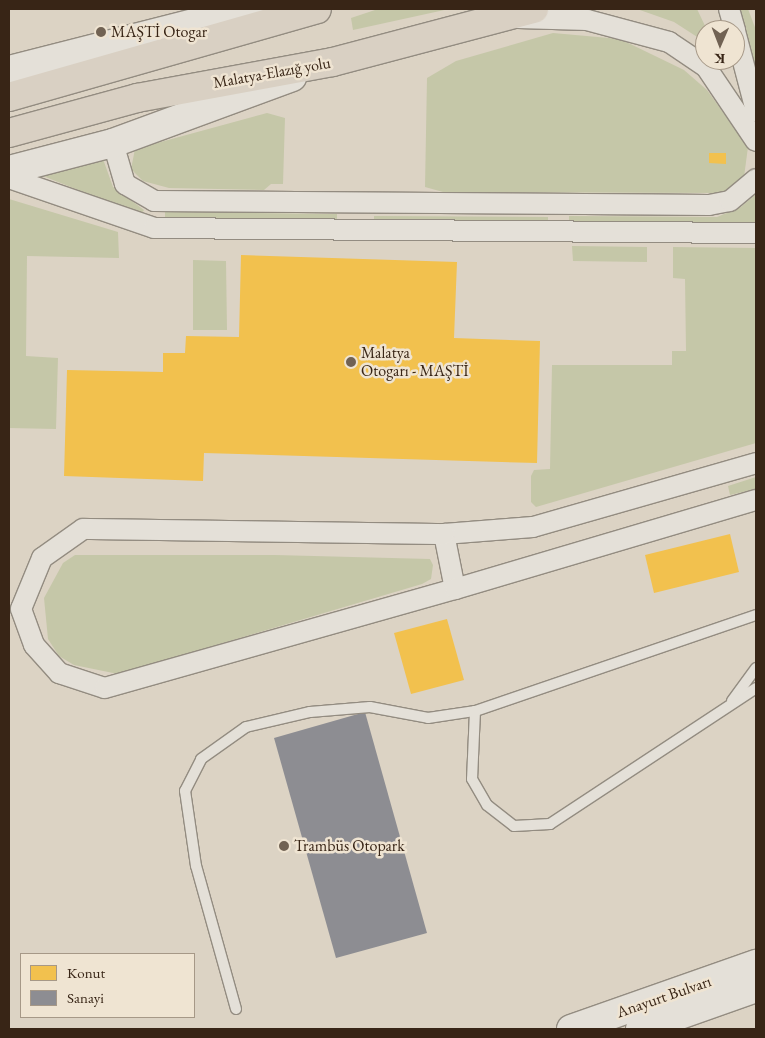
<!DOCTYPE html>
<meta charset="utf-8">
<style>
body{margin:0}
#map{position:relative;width:765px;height:1038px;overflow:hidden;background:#dcd3c4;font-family:"EB Garamond",serif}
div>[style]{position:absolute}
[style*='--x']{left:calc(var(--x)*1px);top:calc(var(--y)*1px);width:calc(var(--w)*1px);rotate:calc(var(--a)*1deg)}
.green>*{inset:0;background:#c5c7a8}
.homes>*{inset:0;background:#f2c14e}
.industry>*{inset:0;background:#8d8d92}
.roads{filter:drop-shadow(1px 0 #938c81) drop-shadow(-1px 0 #938c81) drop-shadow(0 1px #938c81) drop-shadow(0 -1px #938c81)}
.lane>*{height:10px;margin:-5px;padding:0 5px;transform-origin:5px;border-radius:5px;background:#e4e0d8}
.street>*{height:20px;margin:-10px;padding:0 10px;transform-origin:10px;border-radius:10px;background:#e4e0d8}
.secondary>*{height:28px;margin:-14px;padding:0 14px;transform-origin:14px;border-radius:14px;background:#e4e0d8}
.highway>*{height:28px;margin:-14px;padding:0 14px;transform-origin:14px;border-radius:14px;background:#d9d0c3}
.dots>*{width:14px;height:14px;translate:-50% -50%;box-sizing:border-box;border:2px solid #efe4d2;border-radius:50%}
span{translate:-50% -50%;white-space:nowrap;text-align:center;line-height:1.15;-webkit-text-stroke:5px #efe4d2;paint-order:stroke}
.poi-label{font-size:16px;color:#382516}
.left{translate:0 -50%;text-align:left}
.street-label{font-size:16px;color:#382516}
.frame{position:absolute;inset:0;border:10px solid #382516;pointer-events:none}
.legend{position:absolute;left:20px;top:953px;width:175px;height:65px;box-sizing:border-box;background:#efe4d2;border:1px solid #a69887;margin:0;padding:6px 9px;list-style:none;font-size:15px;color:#382516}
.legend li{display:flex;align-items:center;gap:10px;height:25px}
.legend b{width:25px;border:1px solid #a69887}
.north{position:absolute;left:695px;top:20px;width:50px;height:50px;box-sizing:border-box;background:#efe4d2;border:1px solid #a69887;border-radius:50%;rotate:181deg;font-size:14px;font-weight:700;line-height:20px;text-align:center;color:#382516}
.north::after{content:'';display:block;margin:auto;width:18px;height:22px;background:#716253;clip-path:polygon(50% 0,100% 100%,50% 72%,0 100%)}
</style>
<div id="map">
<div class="green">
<i style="clip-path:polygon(378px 9px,449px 9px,353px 30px,351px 18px)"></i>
<i style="clip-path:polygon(637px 9px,697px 9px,707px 30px,705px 42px,674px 22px)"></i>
<i style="clip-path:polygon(728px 9px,748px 9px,756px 30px,756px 75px)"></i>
<i style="clip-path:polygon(553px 33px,620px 39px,684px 70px,707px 90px,748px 147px,744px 177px,726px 193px,443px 192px,425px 187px,427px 78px,456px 61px)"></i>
<i style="clip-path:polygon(267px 113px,285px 118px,283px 184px,271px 184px,264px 190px,169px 188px,143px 181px,131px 169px,135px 149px)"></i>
<i style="clip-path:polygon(103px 159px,113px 187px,144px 210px,141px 215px,38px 174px)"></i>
<i style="clip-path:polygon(756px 194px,756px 225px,569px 223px,569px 216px,717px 217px,741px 207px)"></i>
<i style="clip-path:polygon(9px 199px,118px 232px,119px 258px,27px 256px,26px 356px,58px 358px,56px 429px,9px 428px)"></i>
<i style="clip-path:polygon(165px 212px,337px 214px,337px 223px,165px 221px)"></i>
<i style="clip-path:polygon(374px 216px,548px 217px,548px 225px,374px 222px)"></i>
<i style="clip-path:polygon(572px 246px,647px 247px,647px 262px,573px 261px)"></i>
<i style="clip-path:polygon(673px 247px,756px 248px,756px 443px,536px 507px,531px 502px,531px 476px,534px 470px,550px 469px,552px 365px,672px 365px,672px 351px,686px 351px,685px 279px,673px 278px)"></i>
<i style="clip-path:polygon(193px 260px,226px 261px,227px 330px,193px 330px)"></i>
<i style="clip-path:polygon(756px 477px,756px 489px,730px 495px,728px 486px)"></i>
<i style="clip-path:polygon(75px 555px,275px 555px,430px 559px,433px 565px,431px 579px,422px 584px,118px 674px,74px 665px,59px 656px,48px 639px,44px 598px,63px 563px)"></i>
</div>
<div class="homes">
<i style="clip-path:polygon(709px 153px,726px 153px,726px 164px,709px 163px)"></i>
<i style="clip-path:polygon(241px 255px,457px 262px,454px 338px,540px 341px,537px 463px,204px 453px,203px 481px,64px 476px,67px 370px,163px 372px,163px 353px,185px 353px,186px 336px,239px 337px)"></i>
<i style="clip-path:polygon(730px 534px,739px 572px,654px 593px,645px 555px)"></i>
<i style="clip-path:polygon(447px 619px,464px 680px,411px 694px,394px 633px)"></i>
</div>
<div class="industry">
<i style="clip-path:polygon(365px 712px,427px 933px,336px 958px,274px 738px)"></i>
</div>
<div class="roads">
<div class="lane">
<i style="--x:756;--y:615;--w:297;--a:161.1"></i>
<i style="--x:475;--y:711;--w:68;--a:92.5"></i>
<i style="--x:472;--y:779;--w:30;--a:60"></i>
<i style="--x:487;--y:805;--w:34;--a:38"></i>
<i style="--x:514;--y:826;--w:36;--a:-3"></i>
<i style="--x:550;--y:824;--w:247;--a:-33.4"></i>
<i style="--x:732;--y:701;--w:41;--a:-54"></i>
<i style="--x:236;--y:1009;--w:148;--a:-105.6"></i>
<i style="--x:196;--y:866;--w:76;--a:-98.3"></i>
<i style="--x:185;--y:791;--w:36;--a:-63"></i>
<i style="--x:201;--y:759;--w:55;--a:-35.4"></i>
<i style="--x:246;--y:727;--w:66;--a:-13.2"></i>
<i style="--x:310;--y:712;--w:60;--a:-4.8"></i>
<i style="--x:370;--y:707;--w:59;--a:10.7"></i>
<i style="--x:428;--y:718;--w:48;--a:-8.5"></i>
</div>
<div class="street">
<i style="--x:729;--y:9;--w:22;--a:74"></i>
<i style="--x:518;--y:18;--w:69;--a:1.7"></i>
<i style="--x:587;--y:20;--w:85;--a:15"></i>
<i style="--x:669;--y:42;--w:45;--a:34"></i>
<i style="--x:706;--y:67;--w:89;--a:56"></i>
<i style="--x:735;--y:31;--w:83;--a:75.3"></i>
<i style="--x:113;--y:143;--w:43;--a:73.7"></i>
<i style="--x:125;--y:184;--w:34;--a:30"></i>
<i style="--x:154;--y:201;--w:555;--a:0.41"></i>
<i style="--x:709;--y:205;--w:21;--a:-11"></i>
<i style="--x:730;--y:201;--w:34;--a:-40"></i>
<i style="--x:9;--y:178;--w:153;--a:19"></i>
<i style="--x:154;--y:228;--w:602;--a:0.48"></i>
<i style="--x:444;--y:534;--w:89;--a:-4.5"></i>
<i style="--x:533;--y:527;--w:232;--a:-16"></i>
<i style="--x:455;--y:589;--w:56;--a:-101.3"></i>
<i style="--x:444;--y:534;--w:361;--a:-179.2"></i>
<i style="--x:83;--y:529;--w:50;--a:144.7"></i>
<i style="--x:42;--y:558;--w:55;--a:112.4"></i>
<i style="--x:21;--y:609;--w:38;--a:70"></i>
<i style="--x:34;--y:645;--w:38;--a:48"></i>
<i style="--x:59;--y:673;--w:48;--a:18.1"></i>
<i style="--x:105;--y:688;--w:364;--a:-15.8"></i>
<i style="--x:455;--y:589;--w:314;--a:-16.5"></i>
</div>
<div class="secondary">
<i style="--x:9;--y:70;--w:248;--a:-14.3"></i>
<i style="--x:9;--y:170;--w:107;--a:-14.6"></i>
<i style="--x:113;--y:143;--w:191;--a:-20.2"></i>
<i style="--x:571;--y:1029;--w:196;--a:-19.4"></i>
<i style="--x:640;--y:1029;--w:123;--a:-19.5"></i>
</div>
<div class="highway">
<i style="--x:9;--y:97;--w:320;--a:-15.9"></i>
<i style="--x:9;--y:133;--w:133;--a:-15.3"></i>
<i style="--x:137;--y:98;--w:199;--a:-10.4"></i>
<i style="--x:333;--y:62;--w:208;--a:-14.8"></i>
</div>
</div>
<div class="dots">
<i style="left:101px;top:32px;background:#716253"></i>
<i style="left:351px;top:362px;background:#716253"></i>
<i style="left:284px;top:846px;background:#716253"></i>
</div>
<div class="poi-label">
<span class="left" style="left:111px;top:32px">MAŞTİ Otogar</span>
<span class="left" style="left:361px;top:362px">Malatya<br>Otogarı - MAŞTİ</span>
<span class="left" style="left:294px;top:846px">Trambüs Otopark</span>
</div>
<div class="street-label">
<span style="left:272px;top:73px;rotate:-10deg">Malatya-Elazığ yolu</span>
<span style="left:664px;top:997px;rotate:-19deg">Anayurt Bulvarı</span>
</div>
<div class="frame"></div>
<ul class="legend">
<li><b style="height:14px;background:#f2c14e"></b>Konut</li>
<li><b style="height:14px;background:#8d8d92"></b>Sanayi</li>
</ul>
<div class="north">K</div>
</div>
